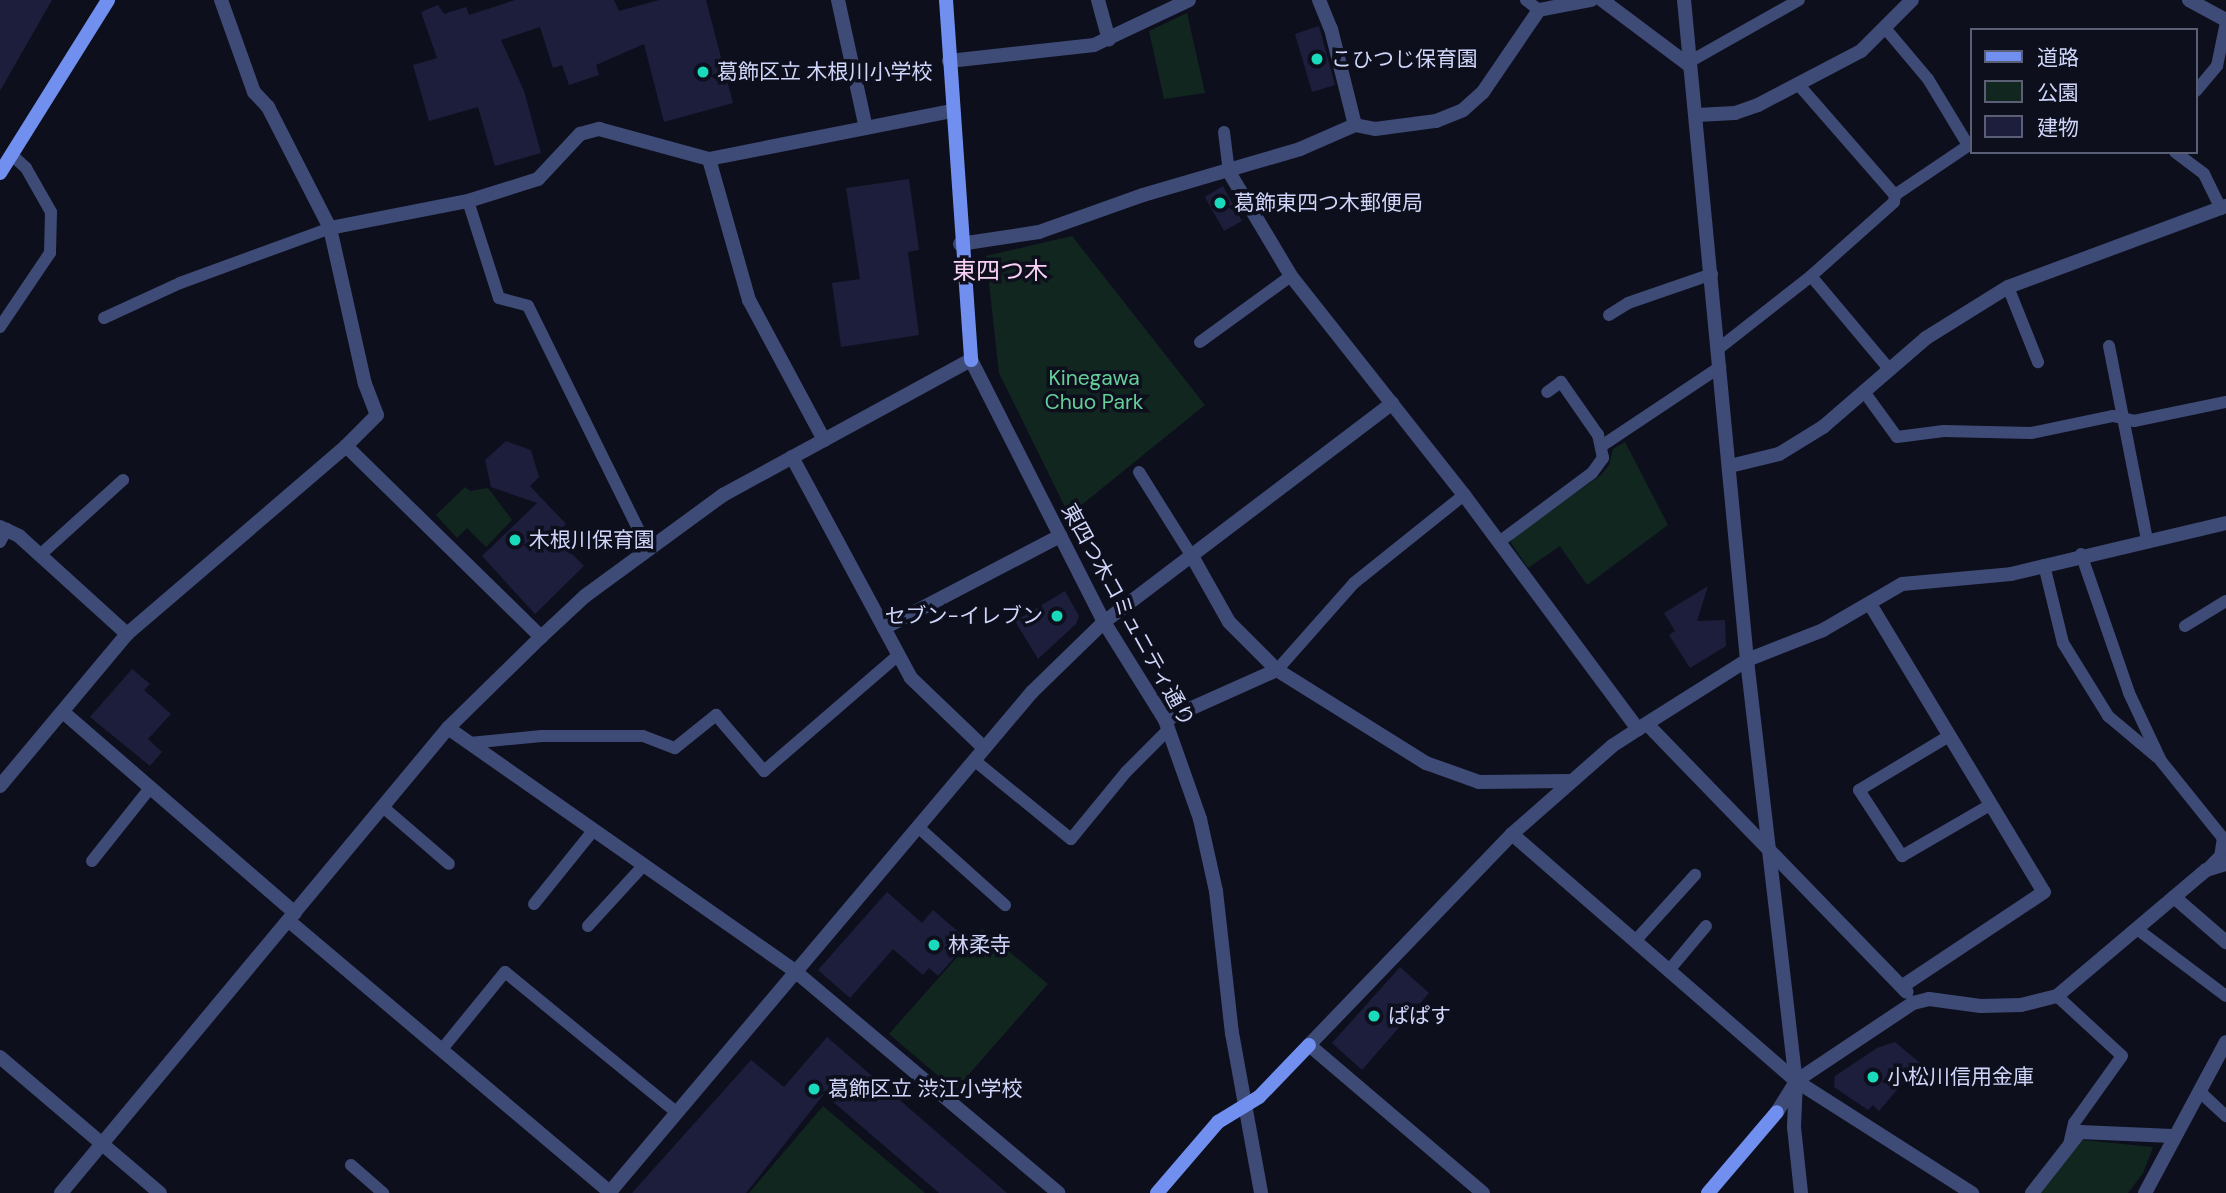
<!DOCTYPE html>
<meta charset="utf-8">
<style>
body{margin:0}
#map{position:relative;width:2226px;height:1193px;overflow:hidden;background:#0e0f1d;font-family:"DM Sans","Noto Sans JP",sans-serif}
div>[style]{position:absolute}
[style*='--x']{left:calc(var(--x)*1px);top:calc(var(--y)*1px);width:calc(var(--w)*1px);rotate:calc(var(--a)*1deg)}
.green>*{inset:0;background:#122620}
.building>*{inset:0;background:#1c1e3b}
.lane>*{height:12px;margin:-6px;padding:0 6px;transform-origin:6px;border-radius:6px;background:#3e4b76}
.street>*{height:14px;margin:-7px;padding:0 7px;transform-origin:7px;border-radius:7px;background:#3e4b76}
.secondary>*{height:14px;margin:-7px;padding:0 7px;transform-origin:7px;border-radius:7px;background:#718fef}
.dots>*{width:19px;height:19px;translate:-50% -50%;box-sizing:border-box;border:4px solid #0e0f1d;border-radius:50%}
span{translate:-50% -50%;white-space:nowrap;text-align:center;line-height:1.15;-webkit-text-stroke:7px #0e0f1d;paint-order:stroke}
.poi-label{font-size:21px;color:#cfd6fa}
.left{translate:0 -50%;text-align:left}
.right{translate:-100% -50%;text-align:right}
.park-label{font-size:21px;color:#64d099}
.street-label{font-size:21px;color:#cfd6fa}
.quarter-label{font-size:24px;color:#fad1f6}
.legend{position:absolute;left:1970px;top:28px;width:228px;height:126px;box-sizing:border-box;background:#0e0f1d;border:2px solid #5b5f75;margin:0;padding:9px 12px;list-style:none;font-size:21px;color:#cfd6fa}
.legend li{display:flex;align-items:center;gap:14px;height:35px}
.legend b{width:35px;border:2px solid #5b5f75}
</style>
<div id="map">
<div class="green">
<i style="clip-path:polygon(1187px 13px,1205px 93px,1164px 99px,1149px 31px)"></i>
<i style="clip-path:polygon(1072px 236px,1205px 405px,1069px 515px,999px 373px,986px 256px)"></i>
<i style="clip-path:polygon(1625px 442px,1668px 525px,1587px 585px,1560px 546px,1528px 568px,1511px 543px,1512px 538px,1601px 475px,1609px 465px,1613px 449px)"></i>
<i style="clip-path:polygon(465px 487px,470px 491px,488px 488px,512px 520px,486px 547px,467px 528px,457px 538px,436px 515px)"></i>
<i style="clip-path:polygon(982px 929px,1048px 984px,955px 1090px,889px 1034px)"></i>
<i style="clip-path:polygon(823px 1106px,925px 1193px,749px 1193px)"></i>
<i style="clip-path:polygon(2083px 1140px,2153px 1147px,2143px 1173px,2128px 1193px,2038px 1193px)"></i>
</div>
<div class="building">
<i style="clip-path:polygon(0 0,52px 0,0 91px)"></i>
<i style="clip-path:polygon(515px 0,614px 0,619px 11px,659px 0,706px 0,733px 103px,664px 122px,644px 44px,596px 65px,599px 75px,569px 85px,562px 65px,553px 68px,540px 27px,501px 40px,524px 91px,541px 153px,495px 166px,478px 107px,429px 121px,413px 65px,437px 58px,421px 12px,438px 5px,444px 14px,466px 7px,469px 15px)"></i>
<i style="clip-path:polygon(1319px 26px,1335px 85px,1312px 92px,1295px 34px)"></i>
<i style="clip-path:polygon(909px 179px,919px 250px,908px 252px,919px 335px,841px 347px,832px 283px,860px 279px,846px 188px)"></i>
<i style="clip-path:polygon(1223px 186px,1242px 221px,1224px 231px,1205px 197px)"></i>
<i style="clip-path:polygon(506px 441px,531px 450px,539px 477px,530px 486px,566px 524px,554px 535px,584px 566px,535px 614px,482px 556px,537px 503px,491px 487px,485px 460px)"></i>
<i style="clip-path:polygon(1708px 586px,1697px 621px,1725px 620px,1726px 646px,1690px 668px,1669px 635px,1675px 631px,1664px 613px)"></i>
<i style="clip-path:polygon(1065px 591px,1079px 616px,1076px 624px,1038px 659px,1015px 621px)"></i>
<i style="clip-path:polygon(132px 669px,150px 684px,144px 690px,171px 714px,148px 739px,162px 752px,150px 766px,90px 717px)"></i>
<i style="clip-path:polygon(887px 892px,922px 923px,933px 910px,969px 941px,938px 976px,929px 968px,923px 975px,893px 949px,850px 998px,818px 970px)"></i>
<i style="clip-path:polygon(1400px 967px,1429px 993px,1362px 1070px,1332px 1043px)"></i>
<i style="clip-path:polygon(827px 1037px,1007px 1193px,939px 1193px,824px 1094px,746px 1193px,632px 1193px,751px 1060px,784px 1087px)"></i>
<i style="clip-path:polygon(1895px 1042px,1920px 1063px,1879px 1111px,1873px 1105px,1868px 1110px,1834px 1087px,1835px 1076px,1877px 1048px)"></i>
</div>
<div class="lane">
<i style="--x:1526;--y:0;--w:16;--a:38"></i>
<i style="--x:1885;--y:28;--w:67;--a:49.9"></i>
<i style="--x:1928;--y:79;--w:77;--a:58.8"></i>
<i style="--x:1689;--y:62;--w:126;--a:-29.4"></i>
<i style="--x:1798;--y:84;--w:147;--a:48.9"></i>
<i style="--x:2196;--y:91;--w:33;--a:-50"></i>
<i style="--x:2217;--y:66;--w:45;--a:-78.4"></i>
<i style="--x:1224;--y:132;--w:40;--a:82.9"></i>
<i style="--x:2175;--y:152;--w:36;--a:37"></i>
<i style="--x:2204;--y:174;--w:39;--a:64"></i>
<i style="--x:468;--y:201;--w:102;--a:72.3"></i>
<i style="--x:499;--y:298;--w:30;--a:15"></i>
<i style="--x:528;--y:306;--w:271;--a:63.7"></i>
<i style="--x:1811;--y:276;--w:123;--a:50"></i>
<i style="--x:2008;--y:287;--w:81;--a:68.2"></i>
<i style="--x:1609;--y:315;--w:22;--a:-32"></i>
<i style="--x:1628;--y:303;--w:89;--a:-19"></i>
<i style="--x:104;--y:318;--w:84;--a:-24.7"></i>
<i style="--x:180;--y:283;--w:160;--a:-20.1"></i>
<i style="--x:0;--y:327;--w:89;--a:-56"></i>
<i style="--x:50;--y:253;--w:41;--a:-88.6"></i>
<i style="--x:51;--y:212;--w:51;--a:-119.6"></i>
<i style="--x:26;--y:168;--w:19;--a:-137"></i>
<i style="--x:1200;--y:342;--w:112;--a:-36"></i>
<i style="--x:2109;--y:346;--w:198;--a:78.9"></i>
<i style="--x:1718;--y:349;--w:118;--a:-38.1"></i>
<i style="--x:1811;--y:276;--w:111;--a:-41.7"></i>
<i style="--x:1894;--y:202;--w:7;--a:-82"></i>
<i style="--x:1895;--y:195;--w:93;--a:-34"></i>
<i style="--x:1865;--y:393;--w:54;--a:54"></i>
<i style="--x:1897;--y:437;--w:47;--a:-7.3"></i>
<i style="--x:1944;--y:431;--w:87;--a:1.3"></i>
<i style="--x:2031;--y:433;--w:84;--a:-11.7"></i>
<i style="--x:2113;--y:416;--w:22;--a:13"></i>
<i style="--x:2134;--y:421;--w:94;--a:-11.7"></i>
<i style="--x:1603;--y:445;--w:141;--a:-33.7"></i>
<i style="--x:1139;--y:472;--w:102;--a:57.9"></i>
<i style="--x:0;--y:542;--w:15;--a:-62"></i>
<i style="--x:1499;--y:542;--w:116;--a:-36.6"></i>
<i style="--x:1592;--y:473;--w:19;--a:-54"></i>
<i style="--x:1603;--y:458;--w:24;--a:-102"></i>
<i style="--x:1598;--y:435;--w:65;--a:-124.9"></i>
<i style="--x:1561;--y:382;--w:17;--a:144"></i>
<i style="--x:2081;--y:554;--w:147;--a:70.9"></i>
<i style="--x:2129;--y:693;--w:75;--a:64.8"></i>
<i style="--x:2161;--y:761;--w:99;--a:51.2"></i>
<i style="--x:2223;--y:838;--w:18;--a:99"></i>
<i style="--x:2220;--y:856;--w:20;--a:135"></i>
<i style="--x:40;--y:555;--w:112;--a:-42.1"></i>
<i style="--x:2044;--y:565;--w:80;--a:76.3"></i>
<i style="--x:2063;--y:643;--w:86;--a:58.3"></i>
<i style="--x:2108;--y:716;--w:64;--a:39.9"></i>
<i style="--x:2185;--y:626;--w:48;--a:-31.4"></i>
<i style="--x:1277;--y:670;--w:116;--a:-48.5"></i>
<i style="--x:1354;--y:583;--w:141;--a:-38.7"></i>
<i style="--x:1949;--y:736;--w:105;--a:149"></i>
<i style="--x:1859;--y:790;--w:79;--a:56.9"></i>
<i style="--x:1902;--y:856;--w:102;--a:-30.1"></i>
<i style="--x:470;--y:743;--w:72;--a:-5.6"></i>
<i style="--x:542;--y:736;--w:101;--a:0"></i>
<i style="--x:643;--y:736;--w:34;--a:21"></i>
<i style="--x:675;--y:748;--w:53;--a:-38.8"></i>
<i style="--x:716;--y:715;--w:74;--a:49.4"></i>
<i style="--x:764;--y:771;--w:176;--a:-40.8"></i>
<i style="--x:974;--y:760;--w:125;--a:39.2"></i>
<i style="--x:1071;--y:839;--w:87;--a:-50.6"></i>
<i style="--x:1126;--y:772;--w:61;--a:-45"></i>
<i style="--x:383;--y:807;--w:87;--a:40.8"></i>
<i style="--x:918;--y:827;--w:117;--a:41.9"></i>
<i style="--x:92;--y:861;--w:93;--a:-51.5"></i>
<i style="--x:534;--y:904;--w:94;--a:-51.1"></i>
<i style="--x:588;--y:926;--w:81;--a:-47.5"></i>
<i style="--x:2137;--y:929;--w:111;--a:37"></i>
<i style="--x:1636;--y:940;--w:88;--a:-47.8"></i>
<i style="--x:1670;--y:969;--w:56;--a:-50.1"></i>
<i style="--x:2057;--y:996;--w:88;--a:42.7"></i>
<i style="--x:2122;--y:1056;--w:82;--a:125.6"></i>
<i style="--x:2074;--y:1123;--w:22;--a:103"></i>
<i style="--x:443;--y:1048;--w:98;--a:-50.8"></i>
<i style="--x:505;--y:972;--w:222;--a:39.3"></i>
<i style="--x:2199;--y:1091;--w:37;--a:43"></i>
<i style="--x:351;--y:1165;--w:43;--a:41.2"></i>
</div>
<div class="street">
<i style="--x:221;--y:0;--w:98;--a:70.3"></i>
<i style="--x:254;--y:92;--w:21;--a:47"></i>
<i style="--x:268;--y:107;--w:136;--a:62.9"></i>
<i style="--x:330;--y:228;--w:160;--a:77.4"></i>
<i style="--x:365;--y:384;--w:33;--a:69"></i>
<i style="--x:377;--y:415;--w:44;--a:135"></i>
<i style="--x:346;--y:446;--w:273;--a:44.4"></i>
<i style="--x:541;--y:637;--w:60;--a:-43"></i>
<i style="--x:585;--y:596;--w:171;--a:-36.2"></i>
<i style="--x:723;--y:495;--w:282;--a:-28.6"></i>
<i style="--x:971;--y:360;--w:294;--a:63.1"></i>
<i style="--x:1104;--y:622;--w:115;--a:58.1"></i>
<i style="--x:1165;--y:720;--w:105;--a:70.5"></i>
<i style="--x:1200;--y:819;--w:74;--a:77.5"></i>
<i style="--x:1216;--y:891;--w:143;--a:83.6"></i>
<i style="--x:1232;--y:1033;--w:163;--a:79.7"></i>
<i style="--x:838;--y:0;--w:131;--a:77.7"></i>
<i style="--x:1098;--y:0;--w:41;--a:74.6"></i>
<i style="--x:1319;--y:0;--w:31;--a:68"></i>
<i style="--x:1331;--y:29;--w:99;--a:76"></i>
<i style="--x:1602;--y:0;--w:109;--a:36.8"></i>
<i style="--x:1684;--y:0;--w:663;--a:84.55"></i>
<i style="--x:1747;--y:660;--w:424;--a:83.4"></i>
<i style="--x:1796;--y:1081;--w:46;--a:92.5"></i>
<i style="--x:1794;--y:1127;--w:66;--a:83.9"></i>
<i style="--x:2189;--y:0;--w:42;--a:28.4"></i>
<i style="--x:949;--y:61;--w:146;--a:-6.3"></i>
<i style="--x:1094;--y:45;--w:105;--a:-25.3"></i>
<i style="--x:1697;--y:115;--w:38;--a:-3"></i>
<i style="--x:1735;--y:113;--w:24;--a:-19"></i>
<i style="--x:1758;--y:105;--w:116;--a:-27.7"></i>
<i style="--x:1861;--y:51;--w:72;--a:-45"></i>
<i style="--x:709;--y:159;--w:147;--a:74.2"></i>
<i style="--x:749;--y:300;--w:159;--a:61.8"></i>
<i style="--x:1229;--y:172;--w:121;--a:59.2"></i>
<i style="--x:1291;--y:276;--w:279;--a:51.7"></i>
<i style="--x:1464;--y:495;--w:292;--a:53.4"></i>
<i style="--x:330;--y:228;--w:141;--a:-11.1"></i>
<i style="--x:468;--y:201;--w:73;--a:-17.4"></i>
<i style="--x:538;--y:179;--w:62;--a:-47"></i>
<i style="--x:580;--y:134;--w:20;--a:-15"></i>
<i style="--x:599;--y:129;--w:114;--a:15.3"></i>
<i style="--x:709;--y:159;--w:248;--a:-11.2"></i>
<i style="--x:960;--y:244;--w:80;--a:-8.6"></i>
<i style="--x:1039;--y:232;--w:110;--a:-19.6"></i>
<i style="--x:1143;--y:195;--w:164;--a:-16.3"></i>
<i style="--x:1300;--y:149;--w:60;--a:-23.6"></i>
<i style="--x:1355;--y:125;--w:20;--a:11"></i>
<i style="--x:1375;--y:129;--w:62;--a:-7.5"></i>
<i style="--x:1436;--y:121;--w:29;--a:-22"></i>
<i style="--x:1463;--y:110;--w:27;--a:-42"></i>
<i style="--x:1483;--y:92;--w:99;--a:-55.7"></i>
<i style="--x:1539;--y:10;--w:53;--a:-10.9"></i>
<i style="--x:792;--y:457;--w:251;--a:61.7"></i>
<i style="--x:911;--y:678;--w:101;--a:43.8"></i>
<i style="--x:1730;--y:466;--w:50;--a:-13.8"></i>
<i style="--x:1779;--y:454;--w:52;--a:-31.5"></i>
<i style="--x:1823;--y:427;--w:136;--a:-40.8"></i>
<i style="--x:1926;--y:338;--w:97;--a:-31.9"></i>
<i style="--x:2008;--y:287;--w:233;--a:-20.4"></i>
<i style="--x:0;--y:527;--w:21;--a:25"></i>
<i style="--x:19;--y:536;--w:146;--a:42.2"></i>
<i style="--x:1193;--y:558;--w:73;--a:60.6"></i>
<i style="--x:1229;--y:622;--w:68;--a:45"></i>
<i style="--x:1277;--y:670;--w:176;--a:32"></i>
<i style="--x:1426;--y:763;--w:56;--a:19.7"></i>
<i style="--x:1479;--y:782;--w:92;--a:-0.6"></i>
<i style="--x:1870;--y:604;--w:336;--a:58.9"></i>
<i style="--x:2044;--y:892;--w:168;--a:146.4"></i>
<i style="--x:884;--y:628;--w:199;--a:-27.6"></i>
<i style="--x:63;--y:712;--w:307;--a:40.9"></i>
<i style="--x:1165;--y:720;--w:123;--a:-24.1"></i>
<i style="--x:1647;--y:724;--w:373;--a:45.9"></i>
<i style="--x:448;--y:728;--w:425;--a:35"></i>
<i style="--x:796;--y:972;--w:343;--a:40.1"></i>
<i style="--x:0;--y:786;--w:198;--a:-50.1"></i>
<i style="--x:127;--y:634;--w:289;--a:-40.6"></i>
<i style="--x:1512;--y:834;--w:376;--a:41"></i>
<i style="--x:1796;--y:1081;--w:209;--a:32.5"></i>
<i style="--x:2174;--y:897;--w:69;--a:40.9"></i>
<i style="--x:289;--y:921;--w:422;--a:40.2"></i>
<i style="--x:0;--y:1057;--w:210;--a:40.4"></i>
<i style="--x:1777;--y:1112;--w:36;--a:-58"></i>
<i style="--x:1796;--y:1081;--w:141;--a:-33.7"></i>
<i style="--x:1913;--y:1003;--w:16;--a:-14"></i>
<i style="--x:1929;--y:999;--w:52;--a:7.7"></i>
<i style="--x:1981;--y:1006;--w:40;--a:-1.4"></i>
<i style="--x:2021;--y:1005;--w:37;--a:-14"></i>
<i style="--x:2057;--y:996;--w:195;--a:-40.2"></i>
<i style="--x:2206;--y:870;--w:21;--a:-17"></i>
<i style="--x:61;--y:1193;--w:605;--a:-50.23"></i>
<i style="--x:448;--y:728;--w:130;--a:-44.4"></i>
<i style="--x:609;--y:1193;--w:656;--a:-49.83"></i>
<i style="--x:1032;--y:692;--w:100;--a:-44.2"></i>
<i style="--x:1104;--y:622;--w:362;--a:-37.2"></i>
<i style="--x:1483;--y:1193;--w:228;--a:-139.6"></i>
<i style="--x:1309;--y:1045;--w:293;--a:-46.1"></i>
<i style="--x:1512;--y:834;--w:133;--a:-41.3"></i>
<i style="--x:1612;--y:746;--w:31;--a:-33"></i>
<i style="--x:1638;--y:729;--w:129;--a:-32.3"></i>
<i style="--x:1747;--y:660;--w:82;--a:-21.5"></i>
<i style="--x:1823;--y:630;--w:91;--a:-30.2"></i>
<i style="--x:1902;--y:584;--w:109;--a:-5.2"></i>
<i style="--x:2011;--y:574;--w:221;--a:-13.3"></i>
<i style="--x:2032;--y:1193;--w:78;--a:-51.8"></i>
<i style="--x:2080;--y:1132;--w:92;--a:2.5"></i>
<i style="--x:2145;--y:1193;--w:171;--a:-61.8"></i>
</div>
<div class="secondary">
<i style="--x:946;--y:0;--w:361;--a:86"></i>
<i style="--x:0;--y:173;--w:204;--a:-58"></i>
<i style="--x:1157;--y:1193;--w:94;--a:-49.3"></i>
<i style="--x:1218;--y:1122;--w:48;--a:-31.4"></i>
<i style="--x:1259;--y:1097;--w:72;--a:-46.1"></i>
<i style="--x:1708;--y:1193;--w:106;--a:-49.6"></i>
</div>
<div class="dots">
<i style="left:1317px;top:59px;background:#19dbbc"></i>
<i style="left:703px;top:72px;background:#19dbbc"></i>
<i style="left:1220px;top:203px;background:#19dbbc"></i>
<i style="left:515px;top:540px;background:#19dbbc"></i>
<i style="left:1057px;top:616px;background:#19dbbc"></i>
<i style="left:934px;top:945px;background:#19dbbc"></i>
<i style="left:1374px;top:1016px;background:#19dbbc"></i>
<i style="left:1873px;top:1077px;background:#19dbbc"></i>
<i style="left:814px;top:1089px;background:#19dbbc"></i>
</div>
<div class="poi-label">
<span class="left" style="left:1331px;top:59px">こひつじ保育園</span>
<span class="left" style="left:717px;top:72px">葛飾区立 木根川小学校</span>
<span class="left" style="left:1234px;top:203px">葛飾東四つ木郵便局</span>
<span class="left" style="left:529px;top:540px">木根川保育園</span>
<span class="right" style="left:1043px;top:616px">セブン-イレブン</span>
<span class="left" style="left:948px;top:945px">林柔寺</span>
<span class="left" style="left:1388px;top:1016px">ぱぱす</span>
<span class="left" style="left:1887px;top:1077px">小松川信用金庫</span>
<span class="left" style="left:828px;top:1089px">葛飾区立 渋江小学校</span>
</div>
<div class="park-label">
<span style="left:1094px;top:390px">Kinegawa<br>Chuo Park</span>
</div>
<div class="street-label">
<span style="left:1128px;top:615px;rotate:61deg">東四つ木コミュニティ通り</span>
</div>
<div class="quarter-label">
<span style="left:1000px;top:271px">東四つ木</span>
</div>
<ul class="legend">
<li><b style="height:9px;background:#718fef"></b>道路</li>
<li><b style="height:19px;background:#122620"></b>公園</li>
<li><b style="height:19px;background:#1c1e3b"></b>建物</li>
</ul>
</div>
